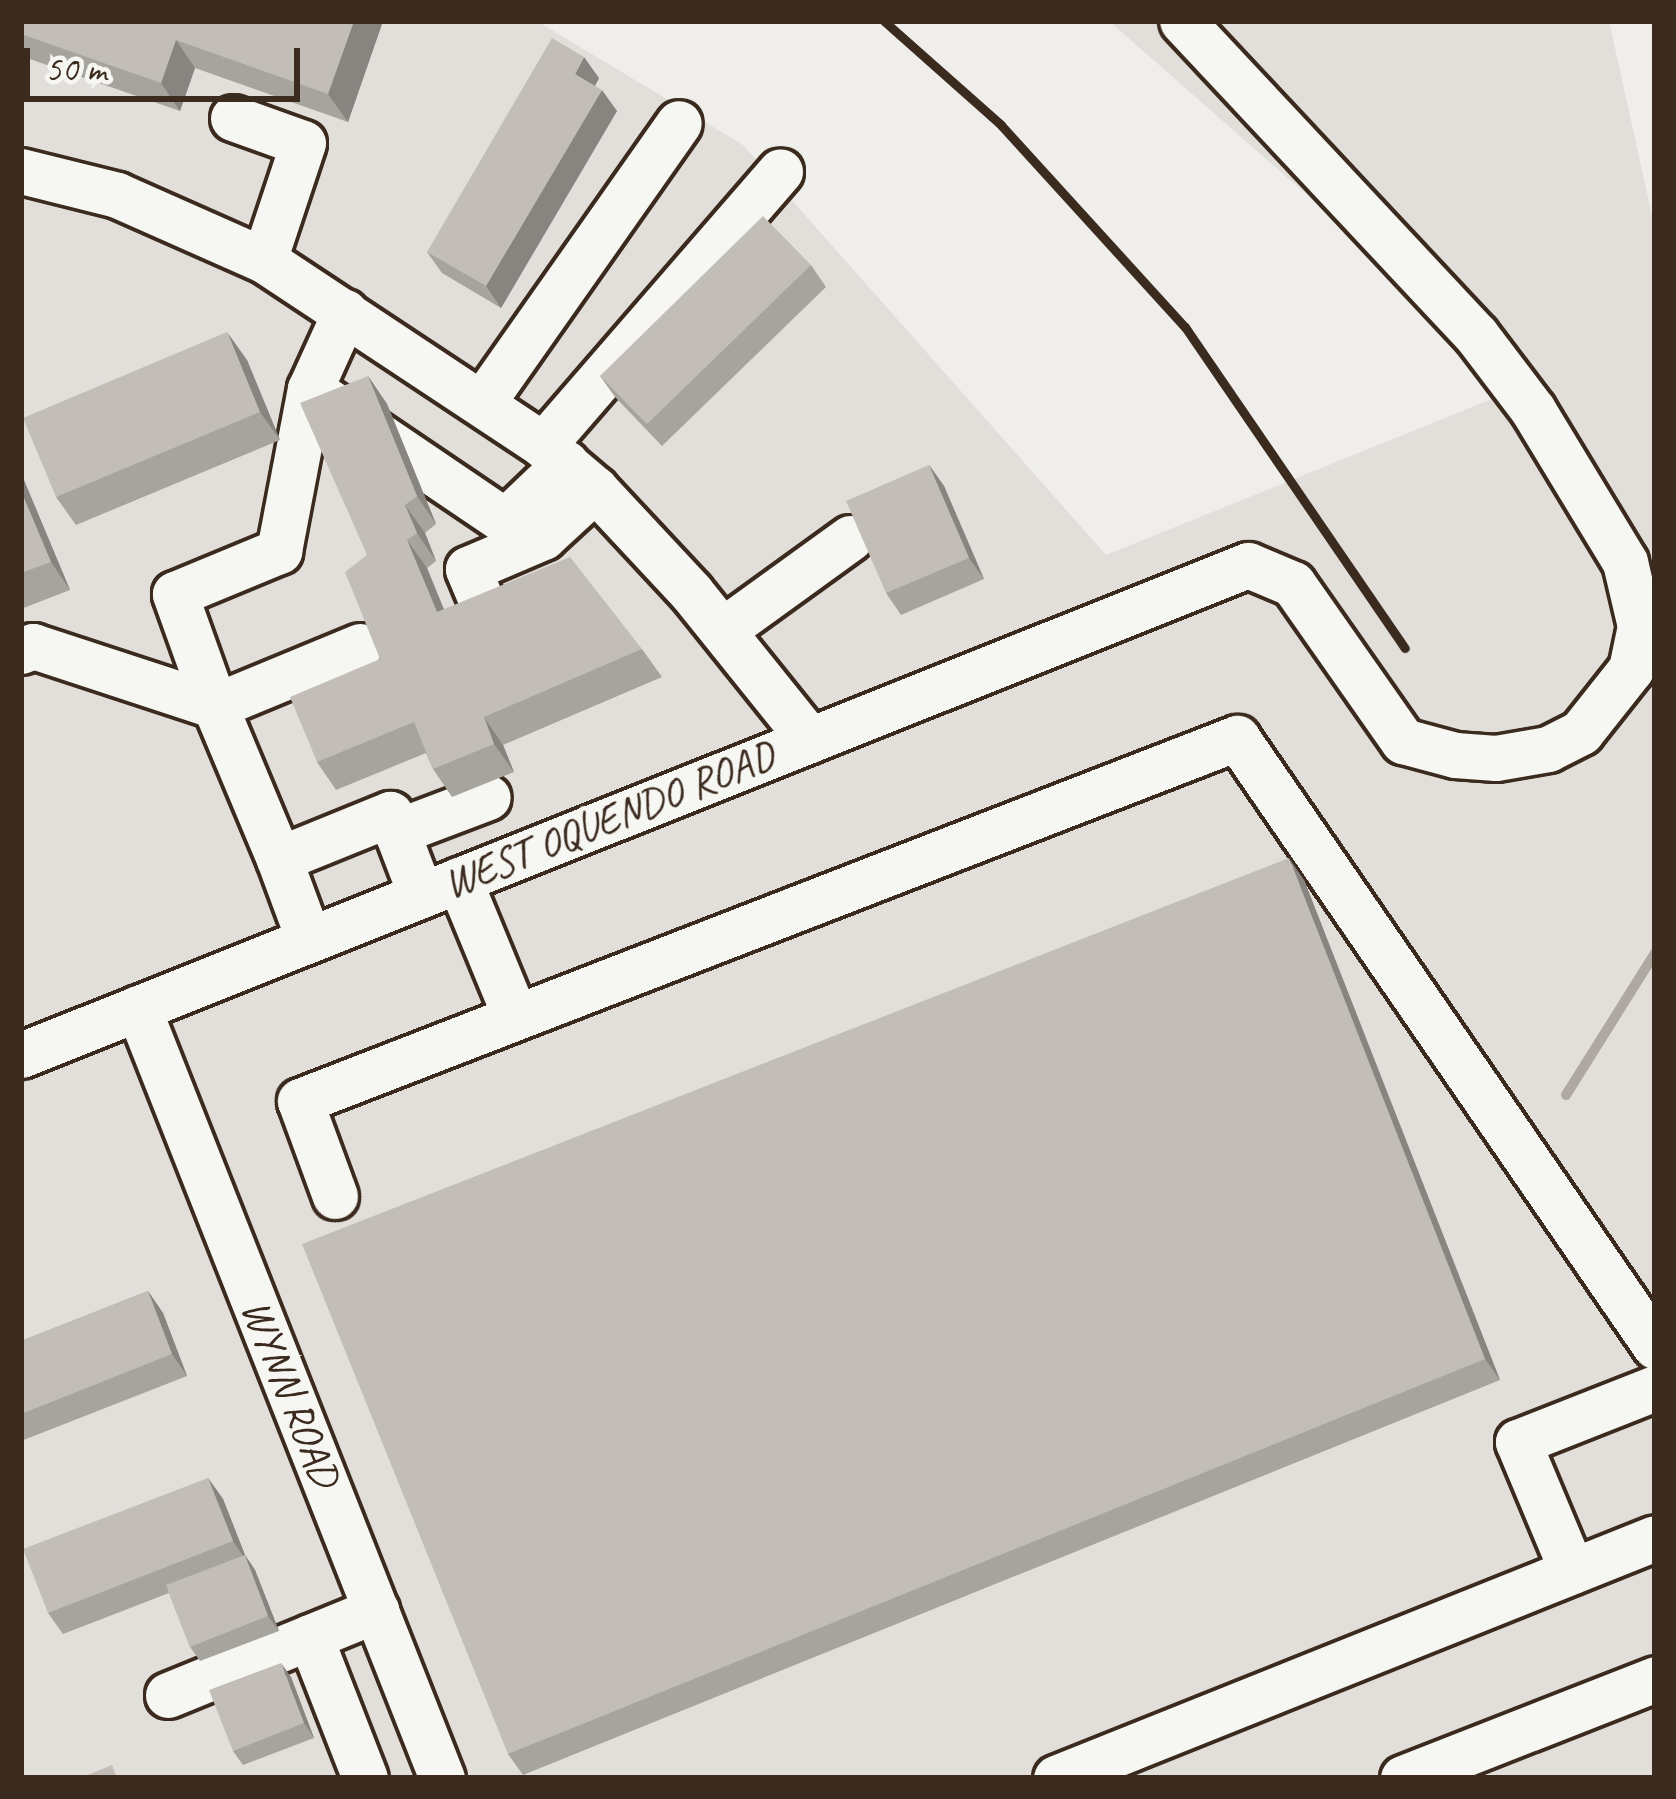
<!DOCTYPE html>
<style>
body{margin:0}
#map{position:relative;width:1676px;height:1799px;overflow:hidden;background:#efeeea;font-family:Caveat,sans-serif}
div>[style]{position:absolute}
[style*='--x']{left:calc(var(--x)*1px);top:calc(var(--y)*1px);width:calc(var(--w)*1px);rotate:calc(var(--a)*1deg)}
.built>*{inset:0;background:#e2dfdb}
.stream>*{height:10px;margin:-5px;padding:0 5px;transform-origin:5px;border-radius:5px;background:#afa8a1}
.roads{filter:drop-shadow(3px 0 #3b2a1e) drop-shadow(-3px 0 #3b2a1e) drop-shadow(0 3px #3b2a1e) drop-shadow(0 -3px #3b2a1e)}
.minor>*{height:45px;margin:-22.5px;padding:0 22.5px;transform-origin:22.5px;border-radius:22.5px;background:#f6f6f2}
.rail>*{height:9px;margin:-4.5px;padding:0 4.5px;transform-origin:4.5px;border-radius:4.5px;background:#3b2a1e}
.wall>*{inset:0;background:#a7a39d}
.shaded-wall>*{inset:0;background:#888480}
.building>*{inset:0;background:#c2bdb7}
span{translate:-50% -50%;white-space:nowrap;text-align:center;line-height:1.15;-webkit-text-stroke:9px #f6f6f2;paint-order:stroke}
.street-label{font-size:42px;color:#3b2a1e}
.frame{position:absolute;inset:0;border:24px solid #3b2a1e;pointer-events:none}
.scale{position:absolute;left:24px;top:48px;width:276px;height:54px;box-sizing:border-box;border:6px solid #3b2a1e;border-top:0;padding-left:15px;font-size:36px;line-height:42px;white-space:nowrap;color:#3b2a1e;-webkit-text-stroke:9px #f6f6f2;paint-order:stroke}
</style>
<div id="map">
<div class="built">
<i style="clip-path:polygon(21px 21px,537px 21px,743px 145px,1106px 555px,1524px 386px,1109px 21px,1609px 21px,1655px 229px,1655px 1778px,21px 1778px)"></i>
</div>
<div class="stream">
<i style="--x:1566;--y:1095;--w:168;--a:-57.9"></i>
</div>
<div class="roads">
<div class="minor">
<i style="--x:233;--y:118;--w:74;--a:19.7"></i>
<i style="--x:303;--y:143;--w:123;--a:108.4"></i>
<i style="--x:21;--y:171;--w:99;--a:14"></i>
<i style="--x:117;--y:195;--w:161;--a:23.9"></i>
<i style="--x:264;--y:260;--w:335;--a:33.5"></i>
<i style="--x:543;--y:445;--w:68;--a:40.2"></i>
<i style="--x:595;--y:489;--w:141;--a:47"></i>
<i style="--x:691;--y:592;--w:190;--a:51.2"></i>
<i style="--x:345;--y:312;--w:85;--a:114.4"></i>
<i style="--x:310;--y:389;--w:235;--a:34.1"></i>
<i style="--x:505;--y:521;--w:84;--a:-43.6"></i>
<i style="--x:482;--y:403;--w:342;--a:-54.9"></i>
<i style="--x:543;--y:445;--w:362;--a:-49.1"></i>
<i style="--x:488;--y:617;--w:52;--a:-112.6"></i>
<i style="--x:468;--y:569;--w:82;--a:-23.1"></i>
<i style="--x:543;--y:537;--w:71;--a:-42.7"></i>
<i style="--x:723;--y:630;--w:157;--a:-35.9"></i>
<i style="--x:360;--y:646;--w:157;--a:157.5"></i>
<i style="--x:215;--y:706;--w:166;--a:67.3"></i>
<i style="--x:279;--y:859;--w:120;--a:-22.1"></i>
<i style="--x:390;--y:814;--w:87;--a:69.1"></i>
<i style="--x:21;--y:651;--w:13;--a:-23"></i>
<i style="--x:33;--y:646;--w:192;--a:18.2"></i>
<i style="--x:215;--y:706;--w:119;--a:-109.7"></i>
<i style="--x:175;--y:594;--w:113;--a:-22.5"></i>
<i style="--x:279;--y:551;--w:165;--a:-79.2"></i>
<i style="--x:396;--y:832;--w:98;--a:-20.8"></i>
<i style="--x:279;--y:859;--w:86;--a:69.7"></i>
<i style="--x:459;--y:880;--w:147;--a:67.6"></i>
<i style="--x:138;--y:1008;--w:828;--a:68.46"></i>
<i style="--x:21;--y:1055;--w:1321;--a:-21.77"></i>
<i style="--x:1248;--y:565;--w:49;--a:22.9"></i>
<i style="--x:1293;--y:584;--w:192;--a:55"></i>
<i style="--x:1403;--y:741;--w:54;--a:15.1"></i>
<i style="--x:1455;--y:755;--w:41;--a:4.2"></i>
<i style="--x:1496;--y:758;--w:53;--a:-9.8"></i>
<i style="--x:1548;--y:749;--w:37;--a:-27"></i>
<i style="--x:1581;--y:732;--w:80;--a:-51.6"></i>
<i style="--x:1631;--y:669;--w:44;--a:-78.2"></i>
<i style="--x:1640;--y:626;--w:66;--a:-103.2"></i>
<i style="--x:1625;--y:562;--w:178;--a:-121.2"></i>
<i style="--x:1533;--y:410;--w:94;--a:-127.2"></i>
<i style="--x:1476;--y:335;--w:430;--a:-133.1"></i>
<i style="--x:335;--y:1196;--w:101;--a:-110.2"></i>
<i style="--x:300;--y:1101;--w:1005;--a:-21.18"></i>
<i style="--x:1237;--y:738;--w:738;--a:55.49"></i>
<i style="--x:1572;--y:1571;--w:140;--a:-112.7"></i>
<i style="--x:1518;--y:1442;--w:147;--a:-21.5"></i>
<i style="--x:310;--y:1637;--w:151;--a:68.7"></i>
<i style="--x:168;--y:1695;--w:225;--a:-22.2"></i>
<i style="--x:1056;--y:1778;--w:645;--a:-21.83"></i>
<i style="--x:1403;--y:1778;--w:271;--a:-21.4"></i>
</div>
</div>
<div class="rail">
<i style="--x:884;--y:21;--w:157;--a:41.6"></i>
<i style="--x:1001;--y:125;--w:273;--a:47.7"></i>
<i style="--x:1185;--y:327;--w:389;--a:55.6"></i>
</div>
<div class="wall">
<i style="clip-path:polygon(21px 21px,383px 21px,348px 122px,195px 68px,180px 111px,21px 56px)"></i>
<i style="clip-path:polygon(599px 78px,595px 86px,617px 111px,501px 308px,442px 273px,427px 252px)"></i>
<i style="clip-path:polygon(811px 265px,826px 287px,662px 446px,615px 397px,600px 376px)"></i>
<i style="clip-path:polygon(247px 360px,280px 440px,76px 525px,56px 497px)"></i>
<i style="clip-path:polygon(368px 376px,387px 404px,436px 524px,425px 533px,436px 561px,427px 568px,444px 609px,642px 649px,662px 677px,503px 745px,514px 772px,452px 797px,433px 769px,426px 753px,336px 790px,317px 762px,380px 659px,367px 555px)"></i>
<i style="clip-path:polygon(929px 465px,944px 486px,984px 579px,901px 615px,886px 593px)"></i>
<i style="clip-path:polygon(21px 473px,70px 590px,21px 609px)"></i>
<i style="clip-path:polygon(1304px 880px,1500px 1380px,523px 1775px,508px 1754px)"></i>
<i style="clip-path:polygon(148px 1291px,163px 1313px,187px 1376px,21px 1441px,21px 1341px)"></i>
<i style="clip-path:polygon(208px 1478px,223px 1499px,245px 1555px,255px 1570px,279px 1631px,200px 1661px,190px 1647px,169px 1593px,63px 1634px,48px 1613px)"></i>
<i style="clip-path:polygon(291px 1677px,314px 1738px,243px 1765px,233px 1751px)"></i>
</div>
<div class="shaded-wall">
<i style="clip-path:polygon(354px 21px,383px 21px,348px 122px,328px 94px)"></i>
<i style="clip-path:polygon(176px 40px,195px 68px,180px 111px,161px 83px)"></i>
<i style="clip-path:polygon(584px 57px,599px 78px,590px 95px,575px 74px)"></i>
<i style="clip-path:polygon(602px 90px,617px 111px,501px 308px,486px 286px)"></i>
<i style="clip-path:polygon(227px 332px,247px 360px,280px 440px,260px 412px)"></i>
<i style="clip-path:polygon(368px 376px,387px 404px,436px 524px,417px 496px)"></i>
<i style="clip-path:polygon(929px 465px,944px 486px,984px 579px,969px 558px)"></i>
<i style="clip-path:polygon(21px 473px,70px 590px,51px 562px,21px 491px)"></i>
<i style="clip-path:polygon(405px 505px,425px 533px,436px 561px,417px 533px)"></i>
<i style="clip-path:polygon(407px 540px,427px 568px,456px 640px,437px 612px)"></i>
<i style="clip-path:polygon(484px 717px,503px 745px,514px 772px,494px 744px)"></i>
<i style="clip-path:polygon(1289px 858px,1304px 880px,1500px 1380px,1485px 1359px)"></i>
<i style="clip-path:polygon(148px 1291px,163px 1313px,187px 1376px,172px 1354px)"></i>
<i style="clip-path:polygon(208px 1478px,223px 1499px,245px 1555px,255px 1570px,279px 1631px,268px 1616px,247px 1562px,233px 1541px)"></i>
<i style="clip-path:polygon(281px 1663px,291px 1677px,314px 1738px,304px 1723px)"></i>
</div>
<div class="building">
<i style="clip-path:polygon(21px 21px,354px 21px,328px 94px,176px 40px,161px 83px,21px 34px)"></i>
<i style="clip-path:polygon(552px 38px,584px 57px,575px 74px,602px 90px,486px 286px,427px 252px)"></i>
<i style="clip-path:polygon(763px 216px,811px 265px,647px 424px,600px 376px)"></i>
<i style="clip-path:polygon(227px 332px,260px 412px,56px 497px,23px 418px)"></i>
<i style="clip-path:polygon(368px 376px,417px 496px,405px 505px,417px 533px,407px 540px,437px 612px,570px 557px,642px 649px,484px 717px,494px 744px,433px 769px,414px 722px,317px 762px,290px 697px,380px 659px,345px 572px,367px 555px,300px 403px)"></i>
<i style="clip-path:polygon(929px 465px,969px 558px,886px 593px,846px 501px)"></i>
<i style="clip-path:polygon(21px 491px,51px 562px,21px 573px)"></i>
<i style="clip-path:polygon(1289px 858px,1485px 1359px,508px 1754px,302px 1244px)"></i>
<i style="clip-path:polygon(148px 1291px,172px 1354px,21px 1414px,21px 1341px)"></i>
<i style="clip-path:polygon(208px 1478px,233px 1541px,48px 1613px,23px 1549px)"></i>
<i style="clip-path:polygon(245px 1555px,268px 1616px,190px 1647px,166px 1585px)"></i>
<i style="clip-path:polygon(281px 1663px,304px 1723px,233px 1751px,209px 1690px)"></i>
<i style="clip-path:polygon(112px 1765px,117px 1778px,80px 1778px)"></i>
</div>
<div class="street-label">
<span style="left:609px;top:820px;rotate:-22deg">WEST OQUENDO ROAD</span>
<span style="left:290px;top:1393px;rotate:68deg">WYNN ROAD</span>
</div>
<div class="frame"></div>
<div class="scale">50 m</div>
</div>
